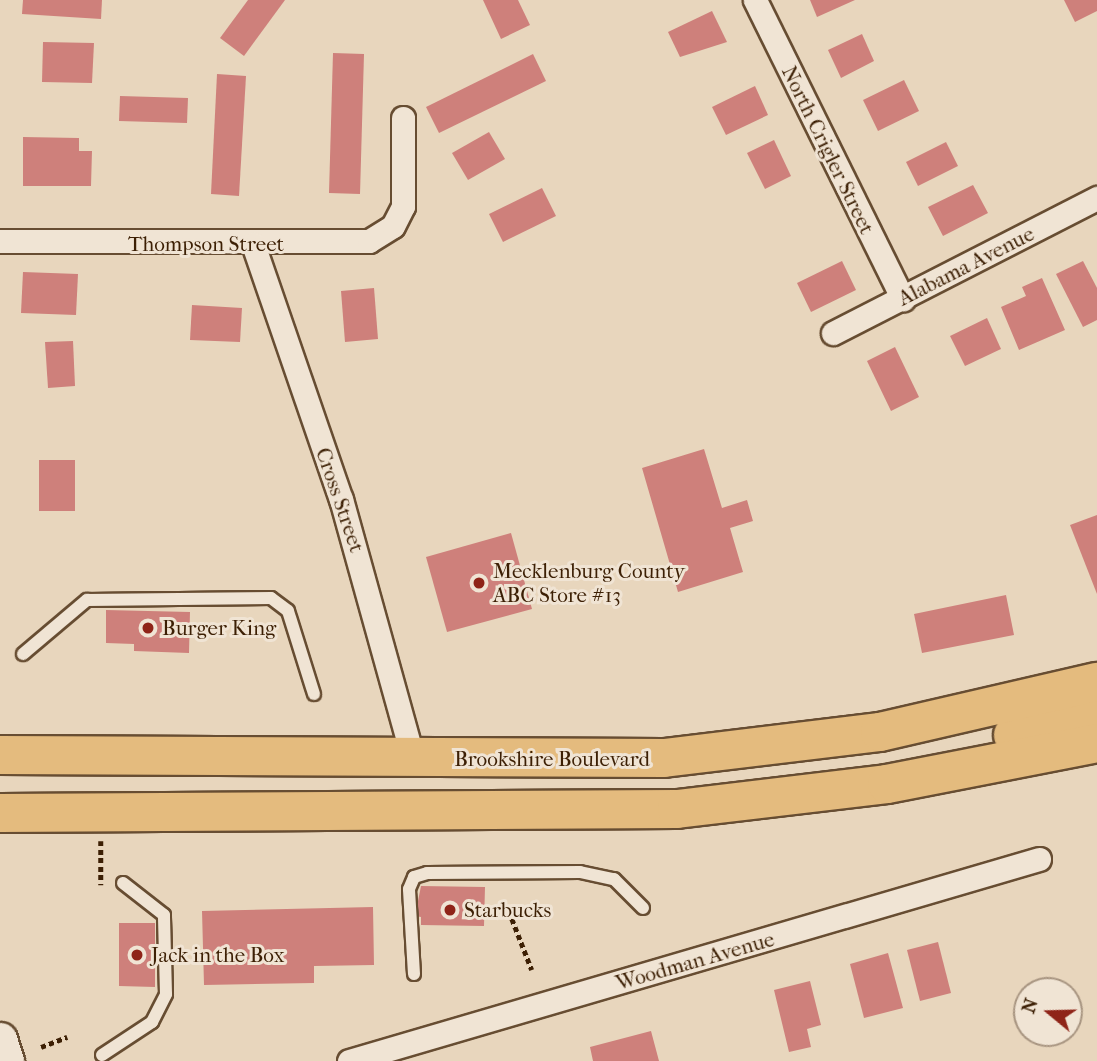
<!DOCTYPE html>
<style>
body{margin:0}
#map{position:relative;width:1097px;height:1061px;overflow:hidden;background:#e8d6bd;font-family:"IM FELL French Canon",serif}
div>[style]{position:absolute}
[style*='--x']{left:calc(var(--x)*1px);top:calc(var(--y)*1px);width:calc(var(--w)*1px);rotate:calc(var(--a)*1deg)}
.building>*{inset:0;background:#ce807b}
.path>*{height:4.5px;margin-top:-2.25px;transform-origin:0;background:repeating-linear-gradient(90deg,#3c1f04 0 5px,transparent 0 8.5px)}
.roads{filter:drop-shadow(2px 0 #674d32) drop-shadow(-2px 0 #674d32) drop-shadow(0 2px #674d32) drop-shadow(0 -2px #674d32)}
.lane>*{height:12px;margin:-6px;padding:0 6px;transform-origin:6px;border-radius:6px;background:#f0e4d4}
.street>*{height:23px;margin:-11.5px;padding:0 11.5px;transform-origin:11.5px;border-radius:11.5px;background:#f0e4d4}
.secondary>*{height:33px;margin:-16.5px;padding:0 16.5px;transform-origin:16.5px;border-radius:16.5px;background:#f0e4d4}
.highway>*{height:38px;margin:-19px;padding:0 19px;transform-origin:19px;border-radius:19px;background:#e4bb7e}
.dots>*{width:19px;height:19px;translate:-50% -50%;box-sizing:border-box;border:4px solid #f0e4d4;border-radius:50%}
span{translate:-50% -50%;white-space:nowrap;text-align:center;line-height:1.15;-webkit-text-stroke:6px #f0e4d4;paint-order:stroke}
.street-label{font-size:21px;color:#3c1f04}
.poi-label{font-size:21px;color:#3c1f04}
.left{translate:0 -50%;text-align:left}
.north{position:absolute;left:1013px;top:977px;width:70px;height:70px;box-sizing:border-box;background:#f0e4d4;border:2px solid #a89581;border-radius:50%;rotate:289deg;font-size:19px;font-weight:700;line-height:28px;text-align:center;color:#3c1f04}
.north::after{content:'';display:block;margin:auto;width:24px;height:32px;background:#8f2418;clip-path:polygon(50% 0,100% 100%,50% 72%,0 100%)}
</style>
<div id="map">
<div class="building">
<i style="clip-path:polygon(23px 0,102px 0,101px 19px,22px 14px)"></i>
<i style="clip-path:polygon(248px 0,285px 0,244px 56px,220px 38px)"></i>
<i style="clip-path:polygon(483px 0,518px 0,530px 25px,501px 39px)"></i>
<i style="clip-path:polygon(810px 0,855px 0,817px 17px)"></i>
<i style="clip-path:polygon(1064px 0,1097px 0,1097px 11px,1075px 22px)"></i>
<i style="clip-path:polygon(712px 11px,727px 42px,680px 57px,668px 32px)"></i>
<i style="clip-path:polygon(862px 34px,874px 61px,841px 78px,828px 50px)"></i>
<i style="clip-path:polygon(43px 42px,94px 43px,92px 83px,42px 82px)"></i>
<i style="clip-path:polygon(333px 53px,364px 54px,360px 194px,329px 193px)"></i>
<i style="clip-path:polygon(533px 54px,546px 81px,439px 133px,426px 107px)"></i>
<i style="clip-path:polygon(217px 74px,246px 76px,239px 196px,211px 194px)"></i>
<i style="clip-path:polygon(904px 80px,919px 111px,878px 131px,863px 100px)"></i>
<i style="clip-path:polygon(755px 86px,768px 115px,726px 135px,712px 107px)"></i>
<i style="clip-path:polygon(120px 96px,188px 98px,187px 123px,119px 121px)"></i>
<i style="clip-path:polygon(489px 132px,505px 159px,468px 180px,452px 153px)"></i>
<i style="clip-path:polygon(23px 137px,79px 138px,79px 151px,92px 151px,91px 186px,23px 186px)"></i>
<i style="clip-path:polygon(774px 140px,791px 176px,765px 189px,747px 153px)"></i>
<i style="clip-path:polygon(946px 142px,958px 166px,918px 186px,906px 162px)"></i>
<i style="clip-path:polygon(973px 185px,988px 213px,943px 236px,928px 207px)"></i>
<i style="clip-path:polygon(542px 188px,556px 216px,503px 242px,489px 214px)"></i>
<i style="clip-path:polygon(842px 261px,856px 290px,811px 312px,797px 283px)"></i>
<i style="clip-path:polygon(1083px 261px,1097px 288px,1097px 320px,1083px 327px,1056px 274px)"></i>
<i style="clip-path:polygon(23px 272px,78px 274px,76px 315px,21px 313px)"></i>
<i style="clip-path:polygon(1042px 278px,1065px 330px,1019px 350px,1001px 307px,1026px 296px,1022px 287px)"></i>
<i style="clip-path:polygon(374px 288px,378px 339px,345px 342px,341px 291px)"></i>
<i style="clip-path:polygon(192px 305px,242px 308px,240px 342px,190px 340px)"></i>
<i style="clip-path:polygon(987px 318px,1001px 349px,965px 366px,950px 336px)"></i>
<i style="clip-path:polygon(73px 341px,75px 386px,48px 388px,45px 342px)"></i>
<i style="clip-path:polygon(895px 347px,919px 397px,891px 411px,867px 361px)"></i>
<i style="clip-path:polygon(704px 449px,722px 508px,747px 500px,753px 521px,730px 528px,743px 572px,678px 592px,642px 468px)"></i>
<i style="clip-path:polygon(39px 460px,75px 460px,75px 511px,39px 511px)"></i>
<i style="clip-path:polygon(1097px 515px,1097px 594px,1070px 525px)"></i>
<i style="clip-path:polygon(511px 533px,532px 609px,447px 632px,426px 557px)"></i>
<i style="clip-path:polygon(1006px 595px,1014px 635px,922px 653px,914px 614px)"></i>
<i style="clip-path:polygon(106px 610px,190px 612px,189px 653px,134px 651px,134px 644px,106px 643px)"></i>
<i style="clip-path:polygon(421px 886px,485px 887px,484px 926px,421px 925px,421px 917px,415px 916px)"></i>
<i style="clip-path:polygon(373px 907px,374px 965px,314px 966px,314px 983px,204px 985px,202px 911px)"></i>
<i style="clip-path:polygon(119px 923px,155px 923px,155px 987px,119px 986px)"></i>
<i style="clip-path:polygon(938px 942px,951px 993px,920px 1001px,907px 950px)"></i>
<i style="clip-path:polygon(888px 953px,903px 1008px,864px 1018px,850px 964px)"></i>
<i style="clip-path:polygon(810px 981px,821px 1025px,807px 1029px,811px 1047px,789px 1052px,774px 990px)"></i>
<i style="clip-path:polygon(651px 1031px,659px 1061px,593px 1061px,590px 1047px)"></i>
</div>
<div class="path">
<i style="--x:101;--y:841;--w:44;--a:90"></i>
<i style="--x:509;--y:911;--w:63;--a:68.7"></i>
<i style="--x:41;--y:1047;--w:28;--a:-21"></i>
</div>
<div class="roads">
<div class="lane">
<i style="--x:23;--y:654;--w:84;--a:-40.2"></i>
<i style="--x:87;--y:600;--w:184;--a:-0.6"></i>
<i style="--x:271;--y:598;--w:21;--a:37"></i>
<i style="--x:288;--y:611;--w:87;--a:72.6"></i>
<i style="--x:414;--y:974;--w:85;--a:-93.4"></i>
<i style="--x:409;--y:889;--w:13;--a:-67"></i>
<i style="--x:414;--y:877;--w:14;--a:-17"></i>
<i style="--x:427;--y:873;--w:153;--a:-0.4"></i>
<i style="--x:580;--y:872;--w:35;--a:12"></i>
<i style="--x:614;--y:879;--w:41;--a:45"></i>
<i style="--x:102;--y:1055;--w:60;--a:-33.4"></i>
<i style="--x:152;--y:1022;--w:31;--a:-63"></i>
<i style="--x:166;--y:994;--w:79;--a:-91.5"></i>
<i style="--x:164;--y:915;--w:52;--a:-142"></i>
</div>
<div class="street">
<i style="--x:755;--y:0;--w:334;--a:63.7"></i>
<i style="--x:0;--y:241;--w:369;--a:0"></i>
<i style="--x:369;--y:241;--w:28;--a:-32"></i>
<i style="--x:393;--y:226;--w:22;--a:-63"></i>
<i style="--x:403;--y:206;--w:88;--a:-90"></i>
<i style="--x:253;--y:244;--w:270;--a:71"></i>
<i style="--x:341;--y:499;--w:270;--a:74.5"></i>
<i style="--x:833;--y:333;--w:297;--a:-27.1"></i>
<i style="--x:349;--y:1061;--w:719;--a:-16.32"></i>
</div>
<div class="secondary">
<i style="--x:0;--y:1039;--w:23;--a:72"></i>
</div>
<div class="highway">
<i style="--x:1013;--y:735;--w:88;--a:-17.2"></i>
<i style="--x:0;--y:755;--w:664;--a:0.26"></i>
<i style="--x:664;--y:758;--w:218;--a:-6.9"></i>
<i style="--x:880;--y:732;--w:223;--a:-13"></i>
<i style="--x:0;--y:813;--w:677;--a:-0.34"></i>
<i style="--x:677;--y:809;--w:211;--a:-6.8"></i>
<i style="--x:887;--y:784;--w:214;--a:-11"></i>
</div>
</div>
<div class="dots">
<i style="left:479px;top:583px;background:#8f2418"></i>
<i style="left:148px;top:628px;background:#8f2418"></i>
<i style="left:450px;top:910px;background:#8f2418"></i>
<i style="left:137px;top:955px;background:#8f2418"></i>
</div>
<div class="street-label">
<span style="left:828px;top:150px;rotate:64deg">North Crigler Street</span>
<span style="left:206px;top:244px">Thompson Street</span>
<span style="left:966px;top:266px;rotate:-27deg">Alabama Avenue</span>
<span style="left:340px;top:500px;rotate:71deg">Cross Street</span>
<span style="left:552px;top:759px">Brookshire Boulevard</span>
<span style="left:695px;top:961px;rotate:-16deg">Woodman Avenue</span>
</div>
<div class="poi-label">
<span class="left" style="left:493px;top:583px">Mecklenburg County<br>ABC Store #13</span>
<span class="left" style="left:162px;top:628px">Burger King</span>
<span class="left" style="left:464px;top:910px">Starbucks</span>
<span class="left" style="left:151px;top:955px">Jack in the Box</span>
</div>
<div class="north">N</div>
</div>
